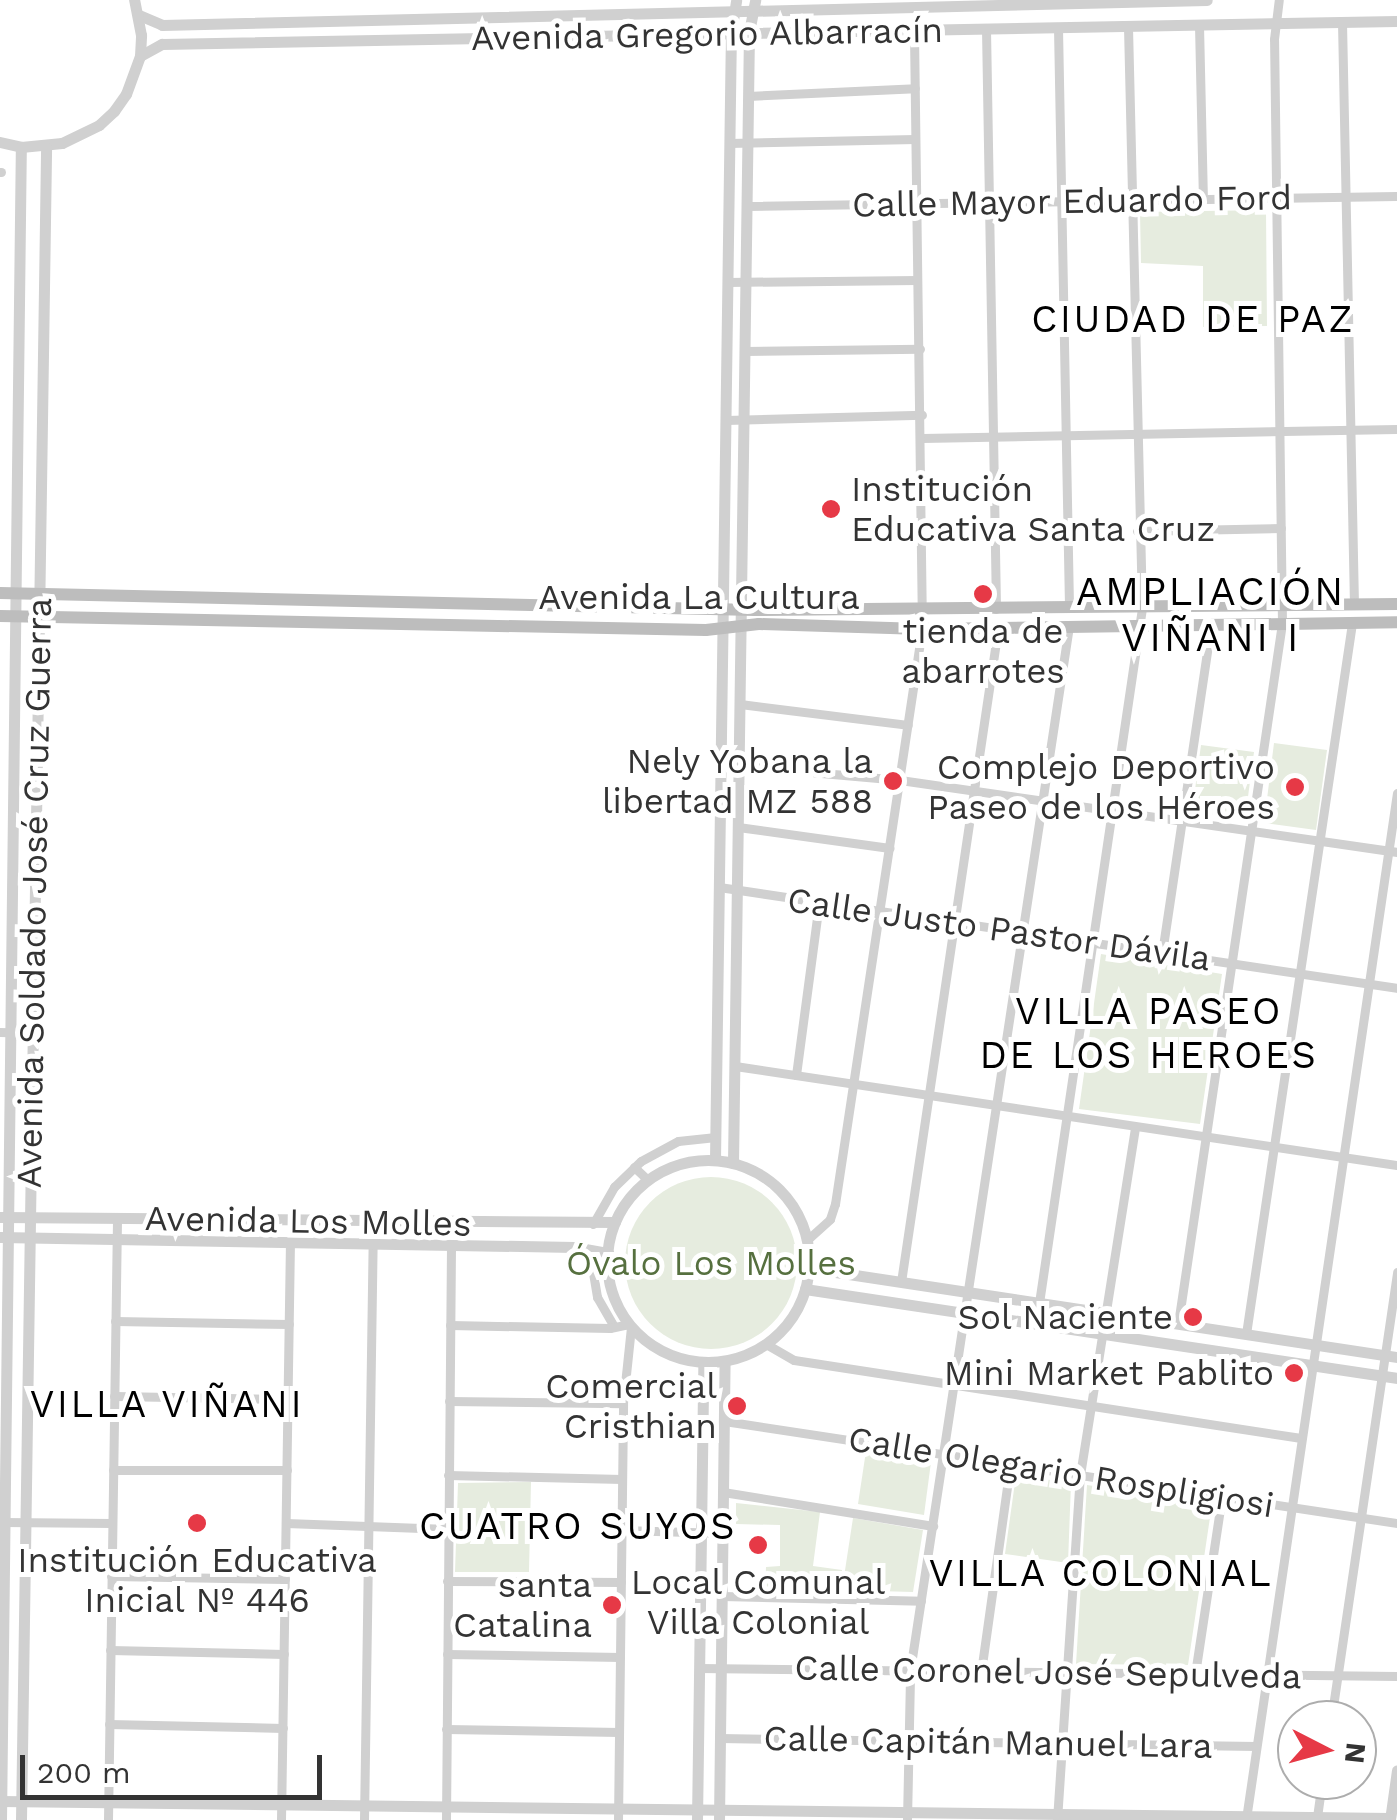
<!DOCTYPE html>
<meta charset="utf-8">
<style>
body{margin:0}
#map{position:relative;width:1397px;height:1820px;overflow:hidden;background:#fff;font-family:"Work Sans",sans-serif}
div>[style]{position:absolute}
[style*='--x']{left:calc(var(--x)*1px);top:calc(var(--y)*1px);width:calc(var(--w)*1px);rotate:calc(var(--a)*1deg)}
.green>*{inset:0;background:#e6ecdf}
.round{border-radius:50%}
.minor>*{height:9px;margin:-4.5px;padding:0 4.5px;transform-origin:4.5px;border-radius:4.5px;background:#d0d0d0}
.tertiary>*{height:11px;margin:-5.5px;padding:0 5.5px;transform-origin:5.5px;border-radius:5.5px;background:#d0d0d0}
.tertiary>.ring{margin:-5.5px;padding:0;box-sizing:content-box;background:none;border:11px solid #d0d0d0;border-radius:50%}
.secondary>*{height:12px;margin:-6px;padding:0 6px;transform-origin:6px;border-radius:6px;background:#bdbdbd}
.dots>*{width:28px;height:28px;translate:-50% -50%;box-sizing:border-box;border:5px solid #fff;border-radius:50%}
span{translate:-50% -50%;white-space:nowrap;text-align:center;line-height:1.15;-webkit-text-stroke:10px #fff;paint-order:stroke}
.street-label{font-size:35px;color:#333}
.poi-label{font-size:35px;color:#333}
.left{translate:0 -50%;text-align:left}
.right{translate:-100% -50%;text-align:right}
.park-label{font-size:35px;color:#56703f}
.neighbourhood-label{font-size:38px;color:#000;letter-spacing:2.5px}
.quarter-label{font-size:40px;color:#000;letter-spacing:2.5px}
.north{position:absolute;left:1277px;top:1700px;width:100px;height:100px;box-sizing:border-box;background:#fff;border:2px solid #adadad;border-radius:50%;rotate:96deg;font-size:28px;font-weight:700;line-height:40px;text-align:center;color:#333}
.north::after{content:'';display:block;margin:auto;width:35px;height:45px;background:#e63946;clip-path:polygon(50% 0,100% 100%,50% 72%,0 100%)}
.scale{position:absolute;left:20px;top:1755px;width:302px;height:45px;box-sizing:border-box;border:5px solid #333;border-top:0;padding-left:12px;font-size:30px;line-height:35px;white-space:nowrap;color:#333;-webkit-text-stroke:8px #fff;paint-order:stroke}
</style>
<div id="map">
<div class="green">
<i style="clip-path:polygon(1266px 210px,1267px 326px,1203px 327px,1203px 266px,1141px 263px,1140px 212px)"></i>
<i style="clip-path:polygon(1274px 743px,1327px 750px,1316px 830px,1264px 823px)"></i>
<i style="clip-path:polygon(1201px 745px,1254px 752px,1245px 819px,1192px 812px)"></i>
<i style="clip-path:polygon(1101px 954px,1222px 974px,1200px 1124px,1079px 1109px)"></i>
<i class="round" style="left:625px;top:1177px;width:172px;height:172px"></i>
<i style="clip-path:polygon(866px 1451px,931px 1462px,924px 1515px,858px 1504px)"></i>
<i style="clip-path:polygon(1016px 1475px,1071px 1483px,1068px 1563px,1005px 1554px)"></i>
<i style="clip-path:polygon(531px 1482px,529px 1572px,455px 1572px,458px 1483px)"></i>
<i style="clip-path:polygon(1087px 1485px,1212px 1504px,1188px 1665px,1076px 1664px)"></i>
<i style="clip-path:polygon(736px 1503px,820px 1512px,813px 1566px,842px 1570px,841px 1591px,765px 1590px,766px 1567px,780px 1566px,780px 1525px,736px 1524px)"></i>
<i style="clip-path:polygon(853px 1518px,923px 1530px,913px 1592px,842px 1590px)"></i>
</div>
<div class="minor">
<i style="--x:1342;--y:22;--w:583;--a:88.82"></i>
<i style="--x:1199;--y:25;--w:174;--a:88.7"></i>
<i style="--x:1058;--y:28;--w:580;--a:88.91"></i>
<i style="--x:986;--y:29;--w:580;--a:89.01"></i>
<i style="--x:748;--y:96;--w:167;--a:-2.7"></i>
<i style="--x:729;--y:143;--w:186;--a:-1.2"></i>
<i style="--x:0;--y:172;--w:1;--a:0"></i>
<i style="--x:747;--y:206;--w:650;--a:-0.88"></i>
<i style="--x:727;--y:282;--w:190;--a:-0.6"></i>
<i style="--x:745;--y:351;--w:175;--a:-0.7"></i>
<i style="--x:726;--y:420;--w:196;--a:-1.5"></i>
<i style="--x:922;--y:438;--w:475;--a:-1.1"></i>
<i style="--x:1137;--y:531;--w:144;--a:-1.2"></i>
<i style="--x:740;--y:704;--w:169;--a:7.1"></i>
<i style="--x:721;--y:764;--w:180;--a:5.1"></i>
<i style="--x:900;--y:780;--w:502;--a:8.24"></i>
<i style="--x:738;--y:827;--w:153;--a:7.9"></i>
<i style="--x:719;--y:887;--w:685;--a:8.47"></i>
<i style="--x:1162;--y:953;--w:332;--a:-81.5"></i>
<i style="--x:0;--y:1032;--w:32;--a:2"></i>
<i style="--x:735;--y:1066;--w:669;--a:8.51"></i>
<i style="--x:796;--y:1075;--w:175;--a:-82.4"></i>
<i style="--x:634;--y:1167;--w:19;--a:43"></i>
<i style="--x:593;--y:1224;--w:43;--a:-60.4"></i>
<i style="--x:614;--y:1187;--w:37;--a:-44"></i>
<i style="--x:641;--y:1161;--w:42;--a:-28.4"></i>
<i style="--x:678;--y:1141;--w:38;--a:-6"></i>
<i style="--x:807;--y:1240;--w:31;--a:-42"></i>
<i style="--x:830;--y:1219;--w:16;--a:-72"></i>
<i style="--x:835;--y:1204;--w:582;--a:-81.4"></i>
<i style="--x:922;--y:629;--w:599;--a:-90.77"></i>
<i style="--x:589;--y:1249;--w:49;--a:80.5"></i>
<i style="--x:597;--y:1297;--w:34;--a:60"></i>
<i style="--x:901;--y:1282;--w:661;--a:-81.56"></i>
<i style="--x:1039;--y:1303;--w:703;--a:-81.57"></i>
<i style="--x:1142;--y:608;--w:581;--a:-91.38"></i>
<i style="--x:115;--y:1321;--w:174;--a:1"></i>
<i style="--x:1178;--y:1324;--w:709;--a:-81.56"></i>
<i style="--x:1282;--y:623;--w:584;--a:-90.78"></i>
<i style="--x:1274;--y:39;--w:39;--a:-83"></i>
<i style="--x:450;--y:1325;--w:160;--a:1.1"></i>
<i style="--x:610;--y:1328;--w:19;--a:-12"></i>
<i style="--x:1246;--y:1334;--w:719;--a:-81.52"></i>
<i style="--x:766;--y:1344;--w:32;--a:30"></i>
<i style="--x:794;--y:1360;--w:513;--a:8.75"></i>
<i style="--x:114;--y:1396;--w:173;--a:1"></i>
<i style="--x:449;--y:1401;--w:174;--a:0.7"></i>
<i style="--x:724;--y:1421;--w:681;--a:8.62"></i>
<i style="--x:113;--y:1470;--w:174;--a:0"></i>
<i style="--x:448;--y:1475;--w:174;--a:1.3"></i>
<i style="--x:723;--y:1492;--w:213;--a:9.2"></i>
<i style="--x:3;--y:1522;--w:109;--a:0.5"></i>
<i style="--x:286;--y:1523;--w:162;--a:2.1"></i>
<i style="--x:622;--y:1530;--w:101;--a:1.7"></i>
<i style="--x:111;--y:1576;--w:174;--a:1"></i>
<i style="--x:447;--y:1581;--w:174;--a:0.3"></i>
<i style="--x:722;--y:1596;--w:199;--a:1.4"></i>
<i style="--x:110;--y:1650;--w:174;--a:1.3"></i>
<i style="--x:447;--y:1654;--w:173;--a:1"></i>
<i style="--x:699;--y:1668;--w:698;--a:0.66"></i>
<i style="--x:981;--y:1672;--w:209;--a:-82"></i>
<i style="--x:1195;--y:1674;--w:180;--a:-81.4"></i>
<i style="--x:1331;--y:1720;--w:453;--a:-81.6"></i>
<i style="--x:109;--y:1724;--w:174;--a:1.3"></i>
<i style="--x:446;--y:1729;--w:173;--a:1"></i>
<i style="--x:720;--y:1738;--w:536;--a:0.86"></i>
<i style="--x:1317;--y:1817;--w:37;--a:-82"></i>
<i style="--x:1246;--y:1819;--w:1037;--a:-81.63"></i>
<i style="--x:108;--y:1820;--w:602;--a:-89.14"></i>
<i style="--x:281;--y:1820;--w:579;--a:-89.11"></i>
<i style="--x:364;--y:1820;--w:599;--a:-89.14"></i>
<i style="--x:446;--y:1820;--w:576;--a:-89.5"></i>
<i style="--x:618;--y:1820;--w:417;--a:-89.3"></i>
<i style="--x:623;--y:1403;--w:76;--a:-84"></i>
<i style="--x:907;--y:1820;--w:149;--a:-88.8"></i>
<i style="--x:910;--y:1671;--w:1057;--a:-81.35"></i>
<i style="--x:1057;--y:1820;--w:346;--a:-86.2"></i>
<i style="--x:1080;--y:1475;--w:353;--a:-81"></i>
</div>
<div class="tertiary">
<i style="--x:139;--y:15;--w:25;--a:23"></i>
<i style="--x:162;--y:25;--w:1045;--a:-1.37"></i>
<i style="--x:140;--y:56;--w:25;--a:-29"></i>
<i style="--x:162;--y:44;--w:1235;--a:-1.07"></i>
<i style="--x:0;--y:142;--w:22;--a:13"></i>
<i style="--x:21;--y:147;--w:41;--a:-5.6"></i>
<i style="--x:62;--y:143;--w:41;--a:-25.9"></i>
<i style="--x:99;--y:125;--w:21;--a:-43"></i>
<i style="--x:114;--y:111;--w:21;--a:-55"></i>
<i style="--x:126;--y:94;--w:40;--a:-69.8"></i>
<i style="--x:140;--y:56;--w:21;--a:-87"></i>
<i style="--x:141;--y:35;--w:36;--a:-101"></i>
<i style="--x:715;--y:1160;--w:1127;--a:-89.19"></i>
<i style="--x:731;--y:33;--w:33;--a:-81"></i>
<i class="ring" style="left:607px;top:1160px;width:191px;height:191px"></i>
<i style="--x:733;--y:1163;--w:1131;--a:-89.19"></i>
<i style="--x:749;--y:32;--w:33;--a:-79"></i>
<i style="--x:0;--y:1217;--w:615;--a:0.47"></i>
<i style="--x:0;--y:1237;--w:574;--a:1"></i>
<i style="--x:574;--y:1247;--w:35;--a:10"></i>
<i style="--x:809;--y:1268;--w:595;--a:8.61"></i>
<i style="--x:805;--y:1289;--w:599;--a:8.55"></i>
<i style="--x:0;--y:1801;--w:1390;--a:0.7"></i>
<i style="--x:1;--y:1820;--w:1673;--a:-89.32"></i>
<i style="--x:21;--y:1820;--w:1673;--a:-89.14"></i>
<i style="--x:697;--y:1820;--w:458;--a:-89.2"></i>
<i style="--x:719;--y:1820;--w:459;--a:-89.3"></i>
<i style="--x:1390;--y:1820;--w:50;--a:-82"></i>
</div>
<div class="secondary">
<i style="--x:0;--y:593;--w:755;--a:1.29"></i>
<i style="--x:755;--y:610;--w:642;--a:-0.54"></i>
<i style="--x:0;--y:616;--w:706;--a:1.14"></i>
<i style="--x:706;--y:630;--w:53;--a:-6.5"></i>
<i style="--x:759;--y:624;--w:163;--a:1.8"></i>
<i style="--x:922;--y:629;--w:475;--a:-0.8"></i>
</div>
<div class="dots">
<i style="left:831px;top:509px;background:#e63946"></i>
<i style="left:983px;top:594px;background:#e63946"></i>
<i style="left:893px;top:781px;background:#e63946"></i>
<i style="left:1295px;top:787px;background:#e63946"></i>
<i style="left:1193px;top:1317px;background:#e63946"></i>
<i style="left:1294px;top:1373px;background:#e63946"></i>
<i style="left:737px;top:1406px;background:#e63946"></i>
<i style="left:197px;top:1523px;background:#e63946"></i>
<i style="left:758px;top:1545px;background:#e63946"></i>
<i style="left:612px;top:1605px;background:#e63946"></i>
</div>
<div class="street-label">
<span style="left:707px;top:34px;rotate:-1deg">Avenida Gregorio Albarracín</span>
<span style="left:1072px;top:201px;rotate:-1deg">Calle Mayor Eduardo Ford</span>
<span style="left:699px;top:597px">Avenida La Cultura</span>
<span style="left:34px;top:893px;rotate:-89deg">Avenida Soldado José Cruz Guerra</span>
<span style="left:999px;top:929px;rotate:8deg">Calle Justo Pastor Dávila</span>
<span style="left:308px;top:1221px;rotate:1deg">Avenida Los Molles</span>
<span style="left:1061px;top:1472px;rotate:9deg">Calle Olegario Rospligiosi</span>
<span style="left:1048px;top:1672px;rotate:1deg">Calle Coronel José Sepulveda</span>
<span style="left:988px;top:1742px;rotate:1deg">Calle Capitán Manuel Lara</span>
</div>
<div class="poi-label">
<span class="left" style="left:851px;top:509px">Institución<br>Educativa Santa Cruz</span>
<span style="left:983px;top:651px">tienda de<br>abarrotes</span>
<span class="right" style="left:873px;top:781px">Nely Yobana la<br>libertad MZ 588</span>
<span class="right" style="left:1275px;top:787px">Complejo Deportivo<br>Paseo de los Héroes</span>
<span class="right" style="left:1173px;top:1317px">Sol Naciente</span>
<span class="right" style="left:1274px;top:1373px">Mini Market Pablito</span>
<span class="right" style="left:717px;top:1406px">Comercial<br>Cristhian</span>
<span style="left:197px;top:1580px">Institución Educativa<br>Inicial Nº 446</span>
<span style="left:758px;top:1602px">Local Comunal<br>Villa Colonial</span>
<span class="right" style="left:592px;top:1605px">santa<br>Catalina</span>
</div>
<div class="park-label">
<span style="left:711px;top:1263px">Óvalo Los Molles</span>
</div>
<div class="neighbourhood-label">
<span style="left:1193px;top:320px">CIUDAD DE PAZ</span>
<span style="left:1149px;top:1034px">VILLA PASEO<br>DE LOS HEROES</span>
<span style="left:167px;top:1405px">VILLA VIÑANI</span>
<span style="left:578px;top:1527px">CUATRO SUYOS</span>
<span style="left:1101px;top:1574px">VILLA COLONIAL</span>
</div>
<div class="quarter-label">
<span style="left:1211px;top:615px">AMPLIACIÓN<br>VIÑANI I</span>
</div>
<div class="north">N</div>
<div class="scale">200 m</div>
</div>
